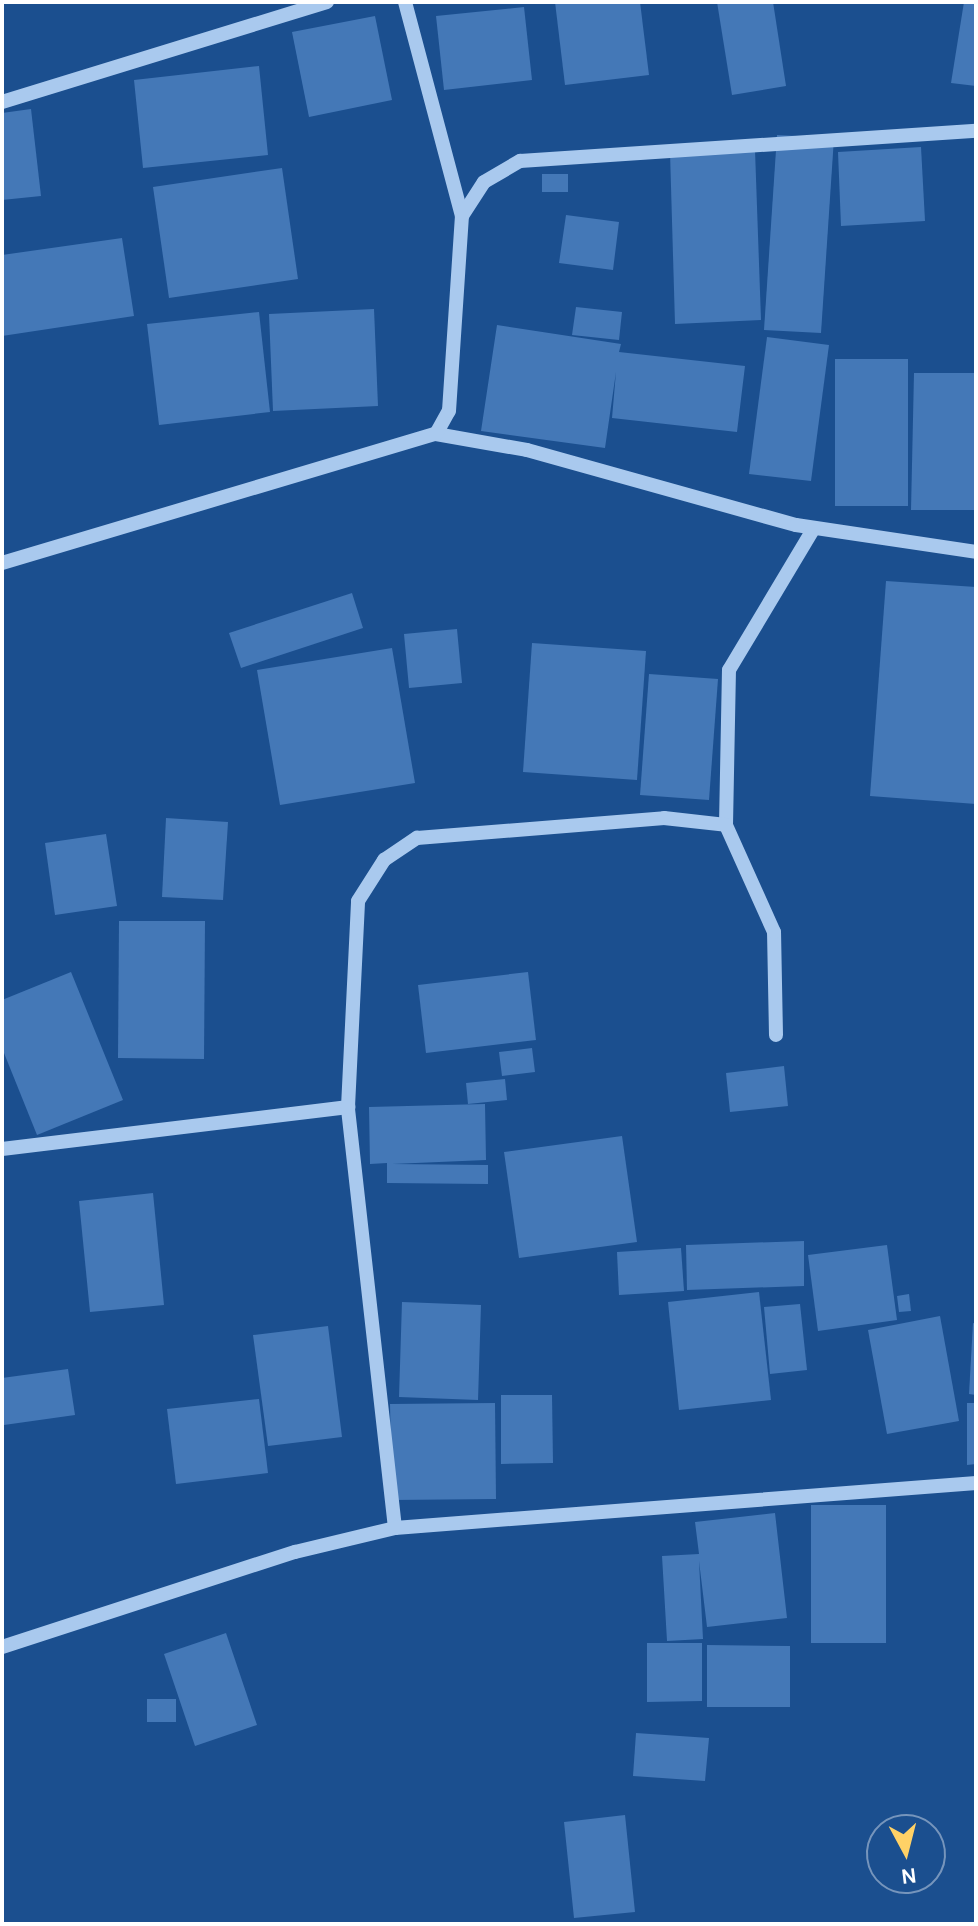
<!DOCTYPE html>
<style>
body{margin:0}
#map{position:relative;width:978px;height:1926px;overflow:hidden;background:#1b4f8f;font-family:Karla,sans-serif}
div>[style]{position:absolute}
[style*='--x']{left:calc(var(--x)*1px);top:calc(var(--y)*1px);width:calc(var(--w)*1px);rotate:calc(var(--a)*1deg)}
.building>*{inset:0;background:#4478b7}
.minor>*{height:14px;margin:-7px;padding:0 7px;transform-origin:7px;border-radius:7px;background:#a9c9ee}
span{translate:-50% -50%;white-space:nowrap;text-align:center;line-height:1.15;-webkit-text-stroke:7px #1b4f8f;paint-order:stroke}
.frame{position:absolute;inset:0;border:4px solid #fff;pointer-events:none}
.north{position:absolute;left:866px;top:1814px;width:80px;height:80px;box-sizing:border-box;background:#1b4f8f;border:2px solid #7695bc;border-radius:50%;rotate:173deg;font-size:22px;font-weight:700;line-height:32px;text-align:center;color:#fff}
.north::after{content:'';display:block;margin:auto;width:28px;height:36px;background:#ffd166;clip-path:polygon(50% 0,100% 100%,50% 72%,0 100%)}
</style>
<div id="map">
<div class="building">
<i style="clip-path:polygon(555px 2px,640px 2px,649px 75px,565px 85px)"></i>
<i style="clip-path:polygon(717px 2px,773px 2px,786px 86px,732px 95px)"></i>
<i style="clip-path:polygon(964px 2px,976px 2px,976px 86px,951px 83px)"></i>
<i style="clip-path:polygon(524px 7px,532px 80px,444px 90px,436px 16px)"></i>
<i style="clip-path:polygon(375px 16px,392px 100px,309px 117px,292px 32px)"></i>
<i style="clip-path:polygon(259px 66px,268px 155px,143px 168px,134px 80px)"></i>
<i style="clip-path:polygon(31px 109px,41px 196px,2px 200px,2px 113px)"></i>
<i style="clip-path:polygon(777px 135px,834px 138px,821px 333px,764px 330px)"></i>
<i style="clip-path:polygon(921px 147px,925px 221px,841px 226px,838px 152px)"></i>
<i style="clip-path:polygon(755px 150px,761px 320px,675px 324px,670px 152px)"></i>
<i style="clip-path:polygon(282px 168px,298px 279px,169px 298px,153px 187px)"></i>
<i style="clip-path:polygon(542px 174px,568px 174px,568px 192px,542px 192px)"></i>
<i style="clip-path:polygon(566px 215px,619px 222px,613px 270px,559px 263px)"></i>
<i style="clip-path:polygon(122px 238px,134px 316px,2px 336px,2px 255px)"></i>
<i style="clip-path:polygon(576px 307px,622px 312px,619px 340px,572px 335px)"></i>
<i style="clip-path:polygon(374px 309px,378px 406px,273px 411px,269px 314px)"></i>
<i style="clip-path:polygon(259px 312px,270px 412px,159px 425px,147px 324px)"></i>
<i style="clip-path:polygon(497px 325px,621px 344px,619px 352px,745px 366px,737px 432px,612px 418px,616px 372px,605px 448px,481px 431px)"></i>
<i style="clip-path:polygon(767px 337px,829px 345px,811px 481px,749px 474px)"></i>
<i style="clip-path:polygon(835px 359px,908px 359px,908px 506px,835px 506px)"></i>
<i style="clip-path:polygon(914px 373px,976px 373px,976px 510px,911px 510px)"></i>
<i style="clip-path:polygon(886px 581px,976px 587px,976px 804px,870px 796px)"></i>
<i style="clip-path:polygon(352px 593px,363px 628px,241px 668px,229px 633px)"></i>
<i style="clip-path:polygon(457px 629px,462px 683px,409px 688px,404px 634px)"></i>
<i style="clip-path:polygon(532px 643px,646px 651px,637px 780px,523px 772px)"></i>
<i style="clip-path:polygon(392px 648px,415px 783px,280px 805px,257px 670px)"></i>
<i style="clip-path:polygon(649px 674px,718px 679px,709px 800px,640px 795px)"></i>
<i style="clip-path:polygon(166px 818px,228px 822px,223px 900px,162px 897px)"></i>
<i style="clip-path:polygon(106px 834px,117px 906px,55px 915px,45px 843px)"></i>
<i style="clip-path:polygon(119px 921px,205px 921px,204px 1059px,118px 1058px)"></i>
<i style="clip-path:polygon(71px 972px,123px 1100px,37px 1135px,2px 1048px,2px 1000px)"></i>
<i style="clip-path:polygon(528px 972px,536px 1040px,426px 1053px,418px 985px)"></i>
<i style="clip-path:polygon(532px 1048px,535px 1072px,502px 1076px,499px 1052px)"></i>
<i style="clip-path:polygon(784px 1066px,788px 1106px,730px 1112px,726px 1073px)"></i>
<i style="clip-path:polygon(505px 1079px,507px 1100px,468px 1104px,466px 1083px)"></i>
<i style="clip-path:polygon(485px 1104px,486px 1160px,392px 1164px,488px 1165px,488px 1184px,387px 1183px,387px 1163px,370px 1164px,369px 1107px)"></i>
<i style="clip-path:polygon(622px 1136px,637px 1242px,519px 1258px,504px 1152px)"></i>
<i style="clip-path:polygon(153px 1193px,164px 1305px,90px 1312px,79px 1201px)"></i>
<i style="clip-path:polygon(804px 1241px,804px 1286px,687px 1290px,686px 1245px)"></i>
<i style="clip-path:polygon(887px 1245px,897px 1320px,818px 1331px,808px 1255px)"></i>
<i style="clip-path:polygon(681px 1248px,684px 1291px,619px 1295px,617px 1252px)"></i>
<i style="clip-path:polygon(759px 1292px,771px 1400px,679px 1410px,668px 1302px)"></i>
<i style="clip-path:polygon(909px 1294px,911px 1311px,899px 1312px,897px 1296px)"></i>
<i style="clip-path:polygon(402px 1302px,481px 1305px,478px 1400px,399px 1397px)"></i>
<i style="clip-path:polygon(800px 1304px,807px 1370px,770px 1374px,764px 1307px)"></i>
<i style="clip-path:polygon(940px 1316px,959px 1421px,887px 1434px,868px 1330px)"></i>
<i style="clip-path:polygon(973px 1323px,976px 1324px,976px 1395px,969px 1394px)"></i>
<i style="clip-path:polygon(328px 1326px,342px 1437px,268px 1446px,253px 1335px)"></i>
<i style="clip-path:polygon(68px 1369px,75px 1415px,4px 1425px,2px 1378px)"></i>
<i style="clip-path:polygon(501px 1395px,552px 1395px,553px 1463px,501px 1464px)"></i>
<i style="clip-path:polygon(259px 1399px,268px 1473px,176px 1484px,167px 1409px)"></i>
<i style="clip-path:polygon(495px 1403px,496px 1499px,392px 1500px,390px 1404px)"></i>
<i style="clip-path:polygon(967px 1403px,976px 1403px,976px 1464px,967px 1465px)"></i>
<i style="clip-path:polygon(811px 1505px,886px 1505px,886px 1643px,811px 1643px)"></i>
<i style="clip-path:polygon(775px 1513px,787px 1618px,707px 1627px,699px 1561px,703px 1639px,667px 1641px,662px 1556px,699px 1554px,695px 1522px)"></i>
<i style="clip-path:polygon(226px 1633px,257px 1725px,195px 1746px,164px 1654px)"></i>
<i style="clip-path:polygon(647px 1643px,702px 1643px,702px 1701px,647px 1702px)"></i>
<i style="clip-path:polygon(707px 1645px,790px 1646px,790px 1707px,707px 1707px)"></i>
<i style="clip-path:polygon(147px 1699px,176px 1699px,176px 1722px,147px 1722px)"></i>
<i style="clip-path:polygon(636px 1733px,709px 1738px,705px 1781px,633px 1776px)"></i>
<i style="clip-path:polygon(625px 1815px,635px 1912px,574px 1918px,564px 1822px)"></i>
</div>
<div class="minor">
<i style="--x:405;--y:2;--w:221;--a:75.1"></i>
<i style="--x:2;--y:102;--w:340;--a:-17.1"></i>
<i style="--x:436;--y:434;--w:92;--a:10"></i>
<i style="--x:527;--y:450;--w:279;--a:15.6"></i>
<i style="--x:796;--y:525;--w:182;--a:8.5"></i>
<i style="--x:2;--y:563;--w:453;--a:-16.6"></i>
<i style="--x:436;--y:434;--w:26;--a:-61"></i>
<i style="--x:449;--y:411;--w:195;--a:-86.2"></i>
<i style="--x:462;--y:216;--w:40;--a:-57.1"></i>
<i style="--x:484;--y:182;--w:42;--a:-30.3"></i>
<i style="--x:520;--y:161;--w:457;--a:-3.8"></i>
<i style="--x:776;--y:1035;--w:103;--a:-91.1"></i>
<i style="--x:774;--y:932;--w:117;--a:-114.2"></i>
<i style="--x:726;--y:825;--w:155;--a:-88.9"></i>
<i style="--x:729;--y:670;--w:165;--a:-59.1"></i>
<i style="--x:2;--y:1149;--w:349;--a:-6.9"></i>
<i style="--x:395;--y:1528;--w:424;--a:-96.4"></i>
<i style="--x:348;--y:1107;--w:206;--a:-87.2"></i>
<i style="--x:358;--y:901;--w:49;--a:-57.6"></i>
<i style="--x:384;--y:860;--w:40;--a:-34"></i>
<i style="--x:417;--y:838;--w:248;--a:-4.6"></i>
<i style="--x:664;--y:818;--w:62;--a:6.4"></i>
<i style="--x:2;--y:1647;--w:308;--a:-18"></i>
<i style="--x:295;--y:1552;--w:103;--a:-13.5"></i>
<i style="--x:395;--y:1528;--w:583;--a:-4.43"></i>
</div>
<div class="frame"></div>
<div class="north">N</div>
</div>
